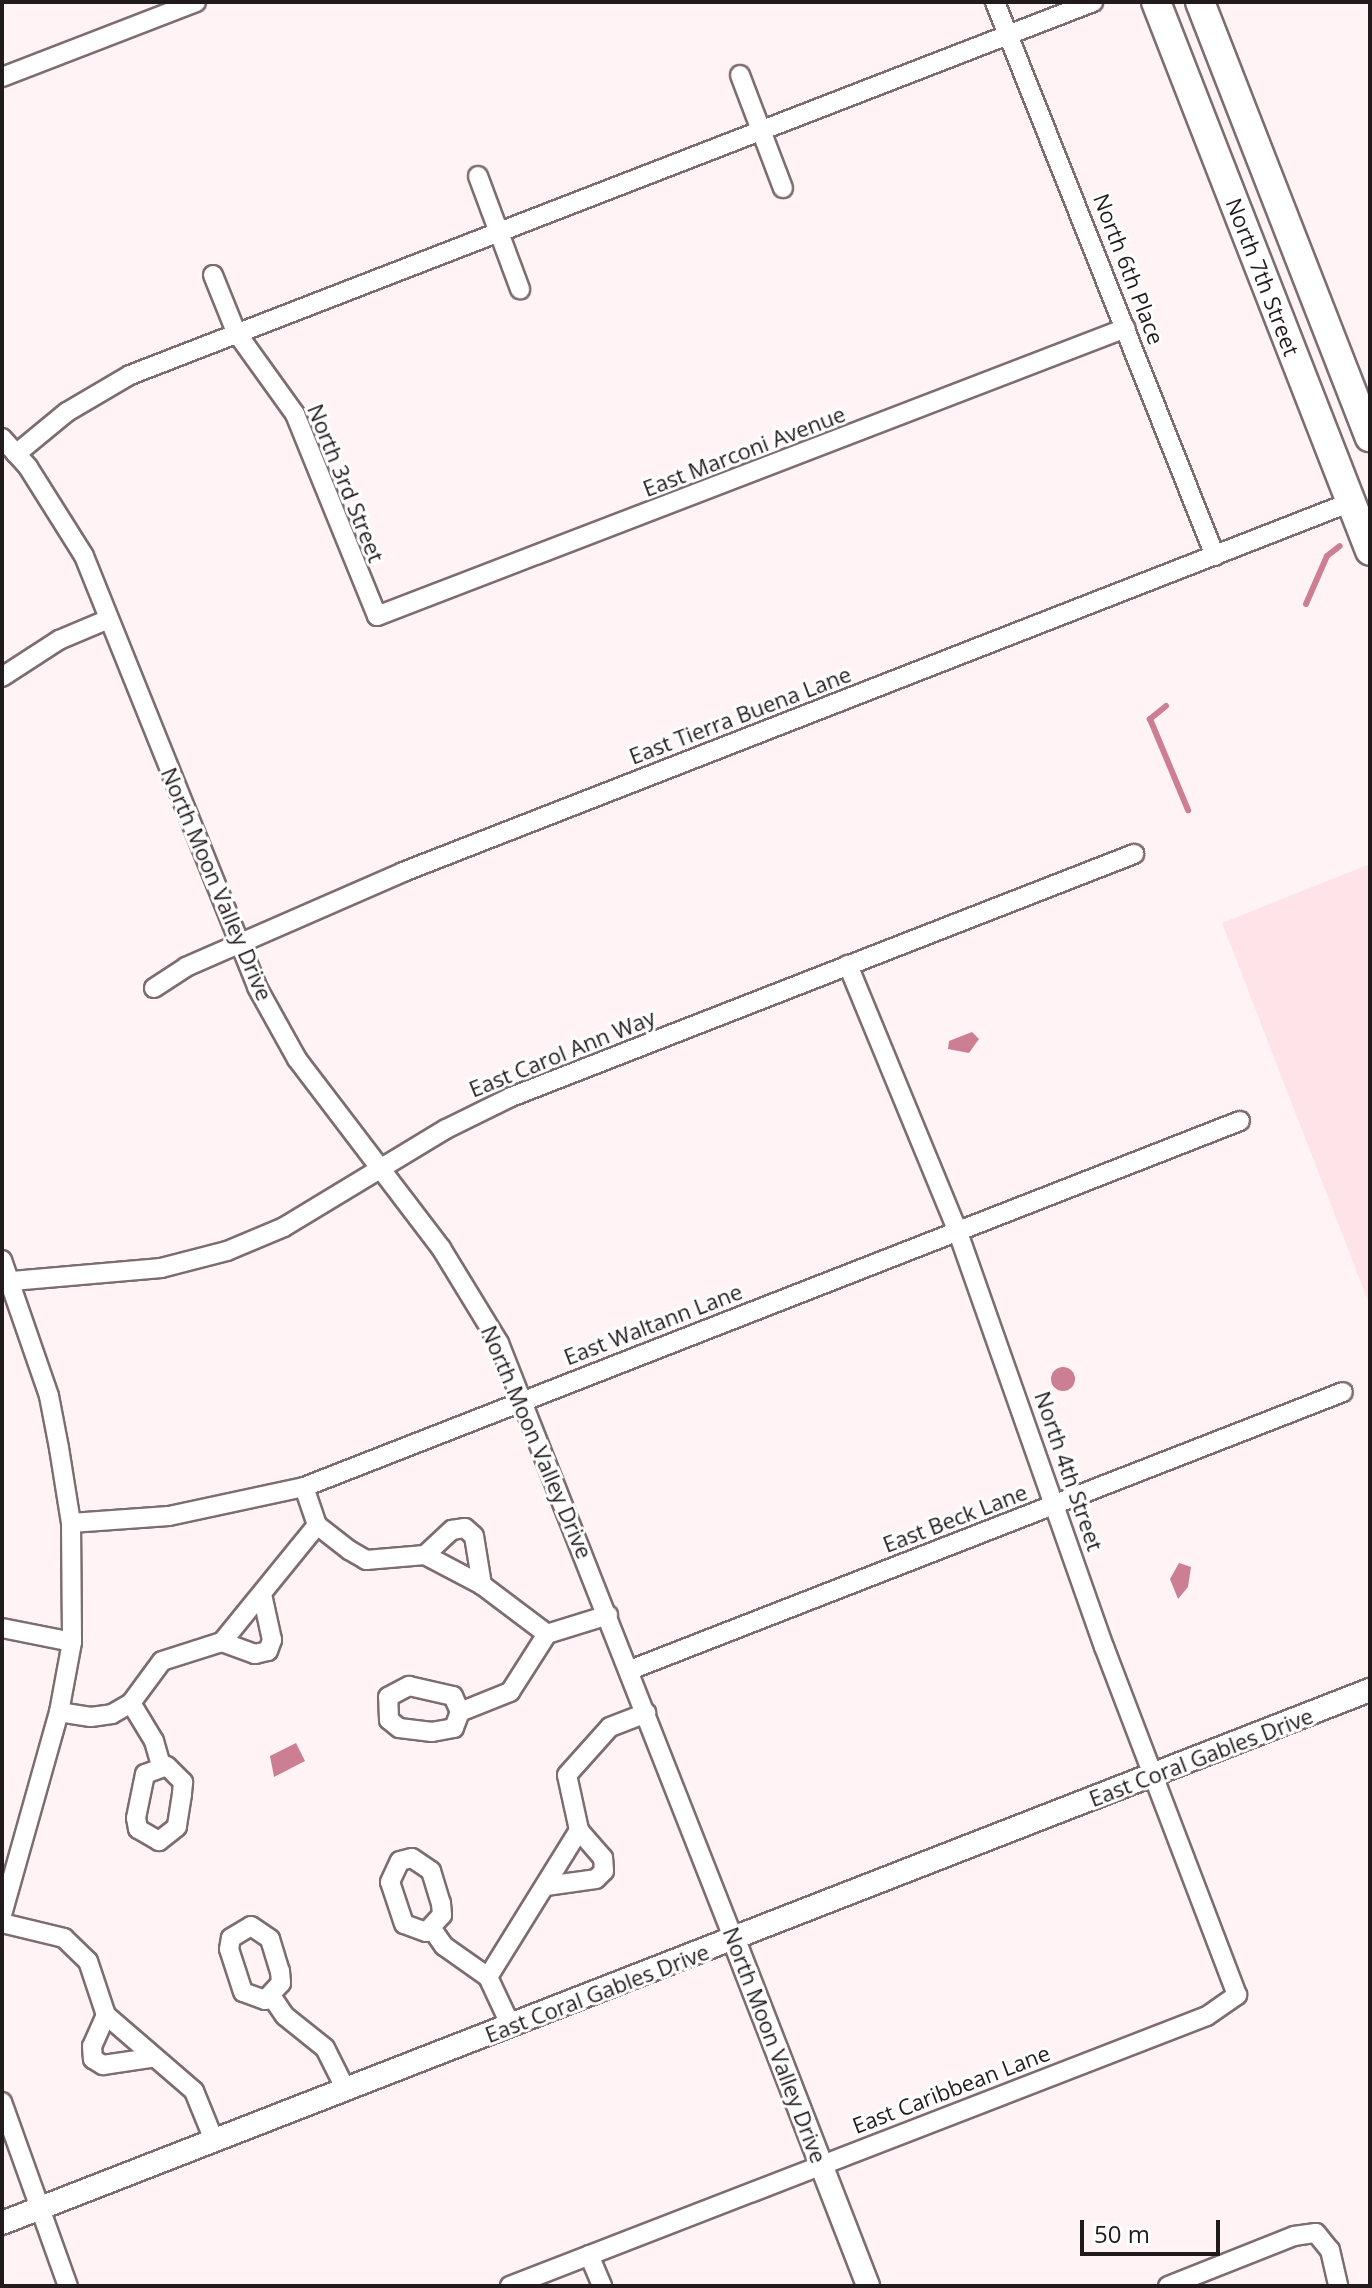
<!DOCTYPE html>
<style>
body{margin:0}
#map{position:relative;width:1372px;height:2288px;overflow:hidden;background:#fff3f6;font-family:"Open Sans",sans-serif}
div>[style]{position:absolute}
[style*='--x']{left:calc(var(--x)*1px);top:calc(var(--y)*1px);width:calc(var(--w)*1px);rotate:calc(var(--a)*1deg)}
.built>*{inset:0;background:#fee3e9}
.water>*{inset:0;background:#cc7f93}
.round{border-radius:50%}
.stream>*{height:6px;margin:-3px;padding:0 3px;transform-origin:3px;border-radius:3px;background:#cc7f93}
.roads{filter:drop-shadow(2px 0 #7d6d71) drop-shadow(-2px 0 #7d6d71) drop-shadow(0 2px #7d6d71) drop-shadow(0 -2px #7d6d71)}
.minor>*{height:18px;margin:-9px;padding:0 9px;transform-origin:9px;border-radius:9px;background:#fff}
.tertiary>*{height:22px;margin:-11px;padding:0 11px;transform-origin:11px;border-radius:11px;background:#fff}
.primary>*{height:28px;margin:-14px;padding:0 14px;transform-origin:14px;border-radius:14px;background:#fff}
span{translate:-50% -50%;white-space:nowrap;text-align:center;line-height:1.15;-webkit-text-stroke:6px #fff;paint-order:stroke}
.street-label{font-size:22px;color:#221b1d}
.frame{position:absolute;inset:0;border:4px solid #221b1d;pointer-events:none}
.scale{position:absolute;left:1080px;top:2220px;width:140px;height:36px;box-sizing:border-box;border:4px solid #221b1d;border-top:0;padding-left:10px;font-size:24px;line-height:28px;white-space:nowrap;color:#221b1d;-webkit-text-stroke:6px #fff;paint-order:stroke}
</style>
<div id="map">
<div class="built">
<i style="clip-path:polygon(1370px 864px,1370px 1306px,1222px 923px)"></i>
</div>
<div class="water">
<i style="clip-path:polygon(972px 1032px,979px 1039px,969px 1053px,948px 1049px,949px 1041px)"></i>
<i class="round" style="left:1051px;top:1367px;width:24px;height:24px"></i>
<i style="clip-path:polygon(1179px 1563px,1191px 1567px,1188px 1587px,1178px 1599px,1170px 1579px)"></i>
<i style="clip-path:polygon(296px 1743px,305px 1761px,274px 1777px,270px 1756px)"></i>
</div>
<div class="stream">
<i style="--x:1306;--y:604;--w:52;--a:-66.4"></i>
<i style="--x:1327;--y:556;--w:16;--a:-38"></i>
<i style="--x:1166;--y:706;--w:21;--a:141"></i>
<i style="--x:1150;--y:719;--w:99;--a:67.3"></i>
</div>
<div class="roads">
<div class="minor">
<i style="--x:995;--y:2;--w:596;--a:68.34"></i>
<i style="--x:740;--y:75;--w:121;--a:69.2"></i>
<i style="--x:2;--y:77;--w:208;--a:-21.1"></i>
<i style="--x:478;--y:176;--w:121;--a:69.6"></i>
<i style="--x:213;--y:275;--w:61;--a:68"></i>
<i style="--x:236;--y:332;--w:101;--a:54.3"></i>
<i style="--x:295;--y:414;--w:218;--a:67.9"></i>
<i style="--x:377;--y:616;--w:802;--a:-21.03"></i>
<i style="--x:2;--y:438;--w:39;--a:48"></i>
<i style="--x:28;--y:467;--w:105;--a:57.8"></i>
<i style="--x:84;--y:556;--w:464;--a:68.1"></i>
<i style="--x:257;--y:987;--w:82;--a:60.9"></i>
<i style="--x:297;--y:1059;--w:238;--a:52.7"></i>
<i style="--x:441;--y:1248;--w:111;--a:58.6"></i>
<i style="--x:499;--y:1343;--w:642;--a:68.51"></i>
<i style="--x:16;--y:454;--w:66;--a:-39.5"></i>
<i style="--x:67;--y:412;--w:73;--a:-30.4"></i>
<i style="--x:130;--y:375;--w:1033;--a:-21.17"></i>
<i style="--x:2;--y:677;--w:68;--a:-33"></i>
<i style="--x:59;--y:640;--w:54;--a:-22.8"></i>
<i style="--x:154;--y:988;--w:38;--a:-33"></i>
<i style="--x:186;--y:967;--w:237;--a:-23.6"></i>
<i style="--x:403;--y:872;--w:1018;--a:-21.32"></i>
<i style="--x:2;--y:1260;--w:144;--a:70.9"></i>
<i style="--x:49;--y:1396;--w:53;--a:79.1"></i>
<i style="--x:59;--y:1448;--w:76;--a:80.9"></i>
<i style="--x:71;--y:1523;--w:119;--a:89.5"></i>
<i style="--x:72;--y:1642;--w:71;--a:100.5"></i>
<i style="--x:59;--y:1712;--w:211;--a:105.7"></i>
<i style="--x:12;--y:1281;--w:150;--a:-5"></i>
<i style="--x:161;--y:1268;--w:68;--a:-14.4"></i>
<i style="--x:227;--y:1251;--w:62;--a:-22.8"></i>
<i style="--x:284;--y:1227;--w:189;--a:-31.2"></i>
<i style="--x:446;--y:1129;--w:72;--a:-26.2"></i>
<i style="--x:511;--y:1097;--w:669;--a:-21.31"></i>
<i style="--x:304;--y:1487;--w:40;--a:71.1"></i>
<i style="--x:317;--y:1525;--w:41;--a:38"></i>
<i style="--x:349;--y:1550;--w:20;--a:30"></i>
<i style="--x:366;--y:1560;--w:59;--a:-4.8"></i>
<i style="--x:425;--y:1555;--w:64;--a:27.8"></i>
<i style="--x:482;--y:1585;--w:81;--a:37"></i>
<i style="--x:71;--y:1523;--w:98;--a:-4.1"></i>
<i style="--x:169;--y:1516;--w:138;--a:-12.1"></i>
<i style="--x:304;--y:1487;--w:1005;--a:-21.36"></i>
<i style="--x:425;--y:1555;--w:37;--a:-43"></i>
<i style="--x:452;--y:1530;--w:13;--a:-9"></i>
<i style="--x:465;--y:1528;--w:12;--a:42"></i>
<i style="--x:474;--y:1536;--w:50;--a:80.7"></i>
<i style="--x:2;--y:1628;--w:71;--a:11.3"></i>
<i style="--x:222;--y:1642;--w:35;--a:20"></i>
<i style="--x:255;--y:1654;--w:13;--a:-13"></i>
<i style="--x:268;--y:1651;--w:12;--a:-70"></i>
<i style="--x:272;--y:1640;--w:47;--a:-102.3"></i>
<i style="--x:630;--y:1670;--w:765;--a:-21.3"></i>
<i style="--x:409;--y:1686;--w:45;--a:12.8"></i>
<i style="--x:453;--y:1696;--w:17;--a:66"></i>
<i style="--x:460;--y:1712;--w:17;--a:111"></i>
<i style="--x:454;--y:1728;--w:22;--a:170"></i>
<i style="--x:432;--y:1732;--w:33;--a:-173"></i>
<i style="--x:399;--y:1728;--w:13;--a:-141"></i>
<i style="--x:389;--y:1720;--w:23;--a:-92"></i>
<i style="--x:388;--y:1697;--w:24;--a:-28"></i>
<i style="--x:131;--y:1703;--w:44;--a:58.8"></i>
<i style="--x:154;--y:1741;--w:25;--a:74"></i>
<i style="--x:59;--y:1712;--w:32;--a:9"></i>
<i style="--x:91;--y:1717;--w:21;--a:-8"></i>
<i style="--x:112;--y:1714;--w:22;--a:-30"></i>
<i style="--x:131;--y:1703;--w:52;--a:-53.6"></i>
<i style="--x:162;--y:1661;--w:63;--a:-17.6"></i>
<i style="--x:222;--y:1642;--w:151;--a:-50.9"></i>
<i style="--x:460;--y:1712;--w:54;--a:-21.8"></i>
<i style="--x:510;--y:1692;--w:69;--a:-57.5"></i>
<i style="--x:547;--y:1634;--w:64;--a:-17.3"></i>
<i style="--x:167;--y:1766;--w:23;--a:45"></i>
<i style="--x:183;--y:1782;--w:12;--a:95"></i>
<i style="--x:182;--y:1794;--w:33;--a:99"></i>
<i style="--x:177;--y:1827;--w:23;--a:142"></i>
<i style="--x:159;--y:1841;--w:24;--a:-150"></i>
<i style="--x:138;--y:1829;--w:11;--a:-100"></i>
<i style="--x:136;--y:1818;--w:45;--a:-78.4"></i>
<i style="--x:145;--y:1774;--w:23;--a:-20"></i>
<i style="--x:412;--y:1858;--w:23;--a:34"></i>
<i style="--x:431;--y:1871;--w:34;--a:73"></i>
<i style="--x:441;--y:1903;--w:12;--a:85"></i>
<i style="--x:442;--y:1915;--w:23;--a:133"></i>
<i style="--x:426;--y:1932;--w:23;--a:-160"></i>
<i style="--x:404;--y:1924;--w:44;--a:-108.4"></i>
<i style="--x:390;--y:1882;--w:23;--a:-65"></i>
<i style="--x:400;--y:1861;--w:12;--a:-14"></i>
<i style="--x:546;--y:1886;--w:50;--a:-8"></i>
<i style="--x:596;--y:1879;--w:11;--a:-45"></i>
<i style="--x:604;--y:1871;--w:13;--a:-94"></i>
<i style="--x:603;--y:1858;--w:37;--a:-131"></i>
<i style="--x:2;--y:1923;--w:64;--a:13.6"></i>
<i style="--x:64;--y:1938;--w:33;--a:44"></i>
<i style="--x:88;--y:1961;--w:57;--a:71.6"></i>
<i style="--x:106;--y:2015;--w:116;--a:40.8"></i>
<i style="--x:194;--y:2091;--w:53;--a:67.8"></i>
<i style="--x:251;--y:1926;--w:23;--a:34"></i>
<i style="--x:270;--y:1939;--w:34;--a:73"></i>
<i style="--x:280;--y:1971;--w:12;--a:85"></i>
<i style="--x:281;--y:1983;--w:23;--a:133"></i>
<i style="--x:265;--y:2000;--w:23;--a:-160"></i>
<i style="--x:243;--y:1992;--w:45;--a:-108"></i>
<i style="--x:229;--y:1949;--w:11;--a:-80"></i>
<i style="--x:231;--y:1938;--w:23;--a:-31"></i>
<i style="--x:432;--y:1929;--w:21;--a:55"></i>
<i style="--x:444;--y:1946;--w:54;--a:35.2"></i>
<i style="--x:488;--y:1977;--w:54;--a:64.9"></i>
<i style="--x:488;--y:1977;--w:173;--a:-58.2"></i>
<i style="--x:579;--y:1830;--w:56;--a:-102.3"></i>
<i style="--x:567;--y:1775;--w:64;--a:-48.1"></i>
<i style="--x:610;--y:1727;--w:39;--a:-21"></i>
<i style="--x:272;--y:1997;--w:23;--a:56"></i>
<i style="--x:285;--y:2016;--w:51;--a:38.7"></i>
<i style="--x:325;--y:2048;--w:47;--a:63.4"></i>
<i style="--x:106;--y:2015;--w:34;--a:114"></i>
<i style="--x:92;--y:2046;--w:13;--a:86"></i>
<i style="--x:93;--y:2059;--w:12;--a:31"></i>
<i style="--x:103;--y:2065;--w:49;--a:-8.3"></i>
<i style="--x:2;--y:2102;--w:195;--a:70.3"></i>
<i style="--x:589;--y:2255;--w:34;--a:67"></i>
<i style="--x:510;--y:2286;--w:747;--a:-21.18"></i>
<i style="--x:1207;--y:2016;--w:37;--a:-35"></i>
<i style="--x:1237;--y:1995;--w:373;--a:-110.9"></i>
<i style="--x:1104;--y:1647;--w:440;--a:-109.4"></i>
<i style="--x:958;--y:1232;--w:289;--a:-112.4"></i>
<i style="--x:1168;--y:2286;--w:136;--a:-21.6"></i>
<i style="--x:1294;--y:2236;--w:22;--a:-8"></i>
<i style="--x:1316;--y:2233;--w:22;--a:51"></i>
<i style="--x:1330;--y:2250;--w:37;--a:77"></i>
</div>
<div class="tertiary">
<i style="--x:734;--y:1940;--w:371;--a:68.8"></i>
<i style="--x:2;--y:2223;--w:1468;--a:-21.29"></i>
</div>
<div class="primary">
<i style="--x:1156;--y:2;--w:589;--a:68.7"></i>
<i style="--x:1200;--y:2;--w:467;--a:68.7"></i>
</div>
</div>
<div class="street-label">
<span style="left:1129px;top:269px;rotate:69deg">North 6th Place</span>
<span style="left:1263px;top:277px;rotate:69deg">North 7th Street</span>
<span style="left:744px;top:451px;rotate:-21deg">East Marconi Avenue</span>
<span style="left:346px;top:483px;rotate:68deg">North 3rd Street</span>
<span style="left:740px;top:715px;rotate:-21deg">East Tierra Buena Lane</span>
<span style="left:217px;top:884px;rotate:67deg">North Moon Valley Drive</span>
<span style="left:562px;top:1053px;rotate:-22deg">East Carol Ann Way</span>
<span style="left:653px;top:1324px;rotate:-21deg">East Waltann Lane</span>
<span style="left:537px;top:1442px;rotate:67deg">North Moon Valley Drive</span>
<span style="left:1069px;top:1471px;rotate:71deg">North 4th Street</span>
<span style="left:955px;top:1518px;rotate:-21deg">East Beck Lane</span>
<span style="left:1201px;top:1757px;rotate:-21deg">East Coral Gables Drive</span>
<span style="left:597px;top:1993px;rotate:-21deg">East Coral Gables Drive</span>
<span style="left:775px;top:2045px;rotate:69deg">North Moon Valley Drive</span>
<span style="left:951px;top:2089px;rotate:-21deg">East Caribbean Lane</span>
</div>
<div class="frame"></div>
<div class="scale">50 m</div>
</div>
